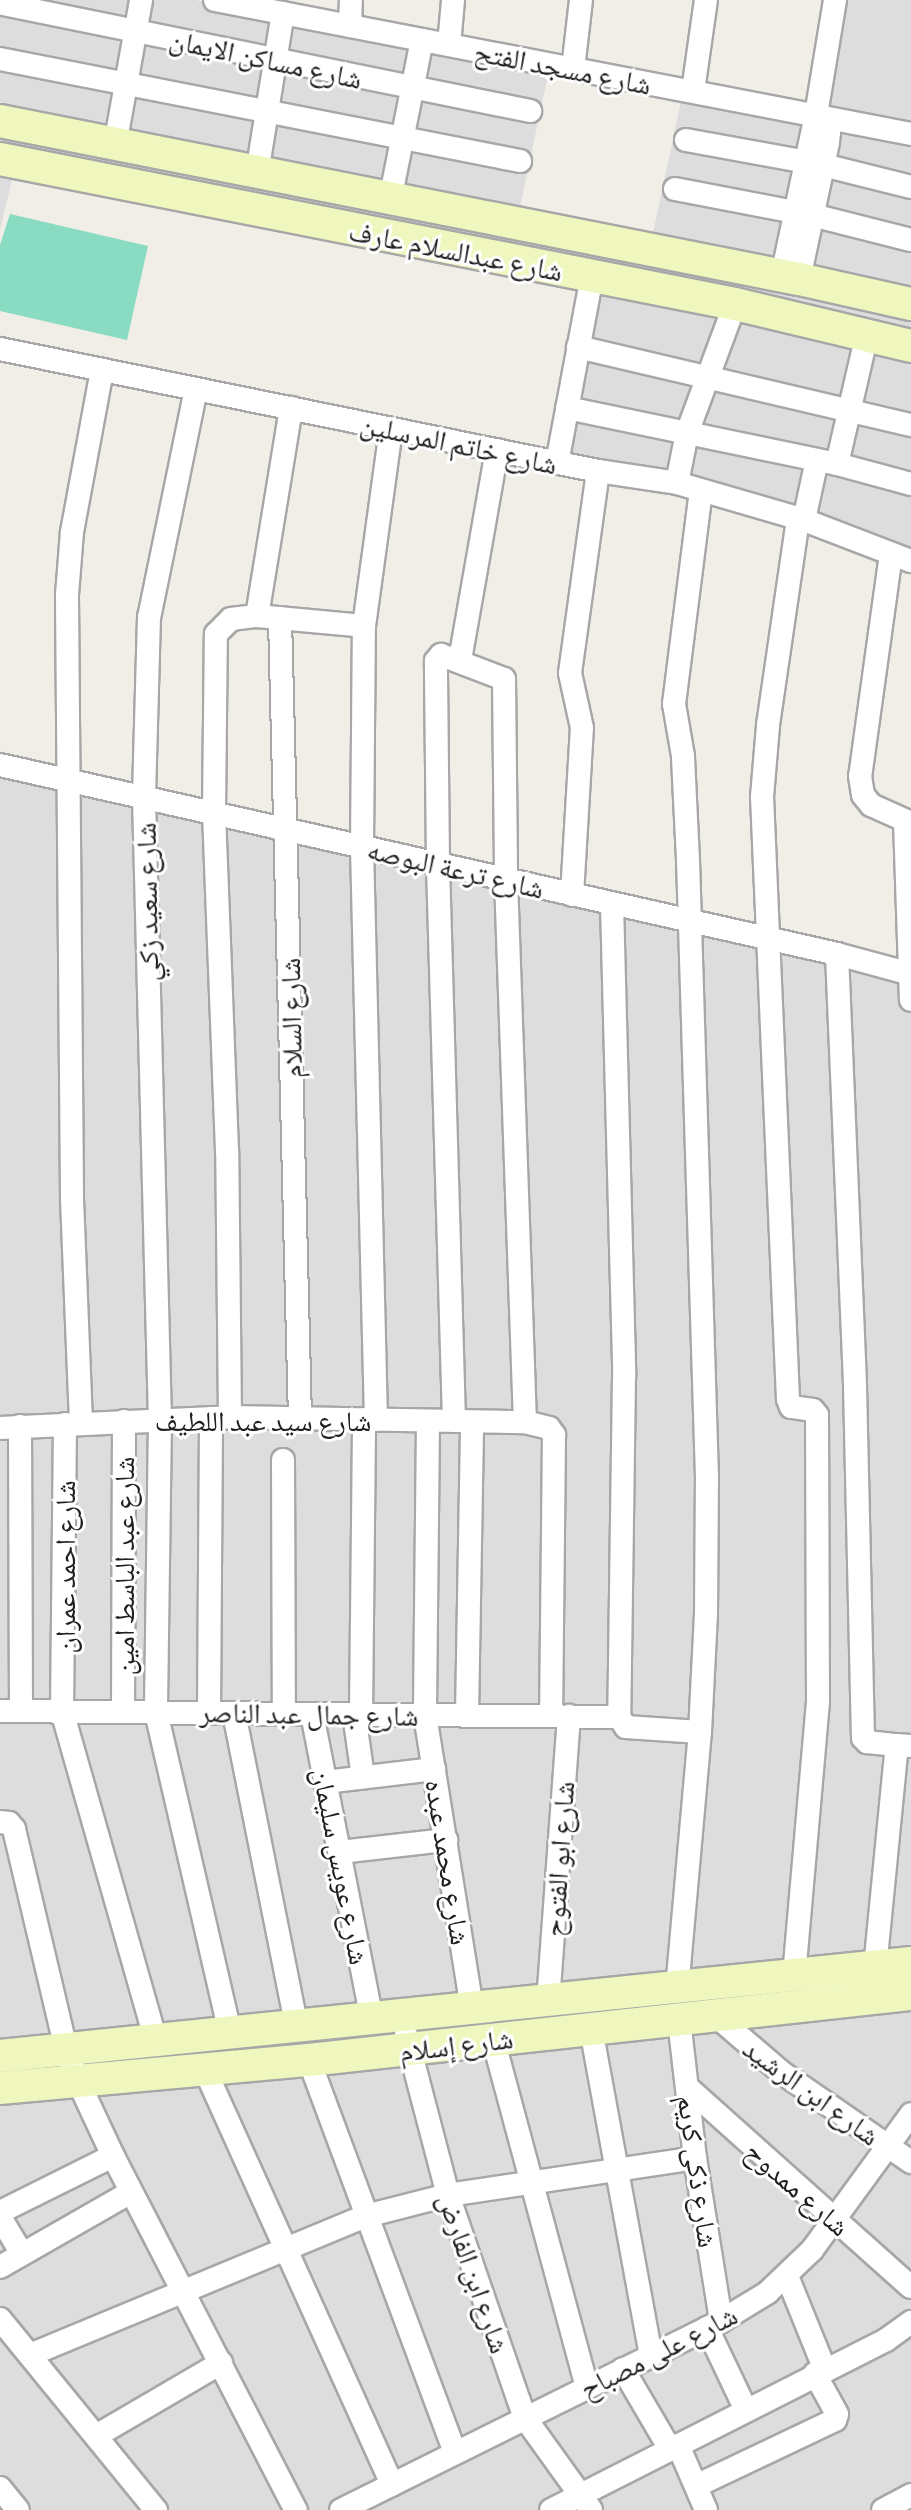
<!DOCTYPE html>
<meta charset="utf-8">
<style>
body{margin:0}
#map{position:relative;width:911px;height:2510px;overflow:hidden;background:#f0eee7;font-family:Commissioner,"Noto Naskh Arabic",sans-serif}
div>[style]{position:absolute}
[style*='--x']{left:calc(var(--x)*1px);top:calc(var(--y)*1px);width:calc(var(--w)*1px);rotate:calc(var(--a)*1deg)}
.residential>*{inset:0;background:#dedddd}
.pitch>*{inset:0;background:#89dbc2}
.roads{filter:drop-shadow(2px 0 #a7a7a7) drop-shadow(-2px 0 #a7a7a7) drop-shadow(0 2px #a7a7a7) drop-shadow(0 -2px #a7a7a7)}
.street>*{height:22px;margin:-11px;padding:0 11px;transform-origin:11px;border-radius:11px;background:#fff}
.secondary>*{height:32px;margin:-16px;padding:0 16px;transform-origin:16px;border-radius:16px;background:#f0f7be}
span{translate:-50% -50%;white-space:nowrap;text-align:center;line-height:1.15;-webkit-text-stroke:6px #fff;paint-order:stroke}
.street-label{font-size:28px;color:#202020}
</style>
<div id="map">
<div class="residential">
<i style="clip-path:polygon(0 0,196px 0,549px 70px,512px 245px,20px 148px,0 229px)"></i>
<i style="clip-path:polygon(837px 0,911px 0,911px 133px,817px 115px)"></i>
<i style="clip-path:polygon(682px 96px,911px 139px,911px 551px,784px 514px,548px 465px,587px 260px,645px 271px)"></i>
<i style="clip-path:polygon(0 775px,911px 984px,911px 1959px,0 2054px)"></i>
<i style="clip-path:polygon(911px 1996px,911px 2321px,746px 2409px,708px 2328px,719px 2320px,703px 2327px,743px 2409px,572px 2495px,585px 2510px,0 2510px,0 2089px,678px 2023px,688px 2086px,681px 2021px)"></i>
<i style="clip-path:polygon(911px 2324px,911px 2510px,592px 2510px,580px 2496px)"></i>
</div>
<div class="pitch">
<i style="clip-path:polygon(10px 214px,148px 246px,127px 340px,0 311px,0 245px)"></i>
</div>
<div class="roads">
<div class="street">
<i style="--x:215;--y:0;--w:709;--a:10.9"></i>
<i style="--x:3;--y:4;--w:538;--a:11.48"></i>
<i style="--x:350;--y:26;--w:26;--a:-88"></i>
<i style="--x:449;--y:45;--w:45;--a:-84.9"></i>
<i style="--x:0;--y:59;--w:530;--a:11.1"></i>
<i style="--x:573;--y:69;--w:69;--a:-83.4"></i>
<i style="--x:693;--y:91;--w:92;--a:-81.9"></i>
<i style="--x:686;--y:140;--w:139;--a:10.3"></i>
<i style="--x:823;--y:165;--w:91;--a:14"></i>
<i style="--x:115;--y:145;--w:147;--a:-79.8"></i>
<i style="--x:257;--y:173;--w:162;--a:-80.8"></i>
<i style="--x:675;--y:189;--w:122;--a:10.9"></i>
<i style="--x:390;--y:200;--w:163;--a:-78.7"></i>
<i style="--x:812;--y:215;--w:102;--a:14.2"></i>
<i style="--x:782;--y:276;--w:165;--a:-78.1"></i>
<i style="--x:816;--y:115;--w:117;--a:-80.6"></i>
<i style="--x:799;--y:279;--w:140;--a:-78"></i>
<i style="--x:828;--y:142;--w:9;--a:-84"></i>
<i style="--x:829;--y:133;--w:22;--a:-126"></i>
<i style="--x:578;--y:347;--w:342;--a:13.2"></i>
<i style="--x:0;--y:349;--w:610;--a:11.53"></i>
<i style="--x:598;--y:471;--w:80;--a:8.6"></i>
<i style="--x:677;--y:483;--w:132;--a:16.2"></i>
<i style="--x:804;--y:520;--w:115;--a:21"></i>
<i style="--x:196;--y:389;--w:233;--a:101.6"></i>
<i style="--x:149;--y:617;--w:180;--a:91.6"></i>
<i style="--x:144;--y:797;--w:623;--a:88.53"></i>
<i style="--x:160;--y:1420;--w:292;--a:90.8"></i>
<i style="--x:156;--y:1712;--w:329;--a:77"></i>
<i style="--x:567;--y:408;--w:276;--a:11.7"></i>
<i style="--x:837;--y:464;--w:77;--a:15.1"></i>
<i style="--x:557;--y:463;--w:190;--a:-79.4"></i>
<i style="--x:837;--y:464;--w:133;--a:-77"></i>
<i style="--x:677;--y:483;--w:51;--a:-78.7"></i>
<i style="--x:687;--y:433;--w:138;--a:-69.6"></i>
<i style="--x:804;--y:520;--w:61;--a:-77.8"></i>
<i style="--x:891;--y:554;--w:224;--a:97.9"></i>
<i style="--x:860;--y:776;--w:19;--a:81"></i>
<i style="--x:863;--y:795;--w:13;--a:51"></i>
<i style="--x:871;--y:805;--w:44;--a:24.2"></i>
<i style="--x:257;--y:616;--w:211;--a:-80.7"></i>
<i style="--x:280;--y:618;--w:800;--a:88.57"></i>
<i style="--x:460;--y:660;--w:213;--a:-80"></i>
<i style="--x:0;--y:765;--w:858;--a:12.72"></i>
<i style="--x:837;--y:954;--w:77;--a:15.1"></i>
<i style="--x:905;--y:821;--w:179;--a:88.1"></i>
<i style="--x:572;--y:895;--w:167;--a:-86.6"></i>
<i style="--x:582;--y:728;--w:56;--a:-102.3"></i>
<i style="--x:570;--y:673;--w:204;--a:-82.1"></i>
<i style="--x:612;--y:904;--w:472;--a:88.5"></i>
<i style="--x:624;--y:1376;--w:341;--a:90.8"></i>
<i style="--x:619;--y:1717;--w:12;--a:55"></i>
<i style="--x:626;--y:1727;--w:74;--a:3.9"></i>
<i style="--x:837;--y:954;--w:432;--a:87.6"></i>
<i style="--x:855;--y:1386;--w:352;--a:88.7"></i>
<i style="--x:863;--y:1738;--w:6;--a:45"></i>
<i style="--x:867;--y:1742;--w:30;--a:6"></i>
<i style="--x:230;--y:1417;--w:266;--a:-90.6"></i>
<i style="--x:227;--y:1151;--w:338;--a:-92.2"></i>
<i style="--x:214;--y:813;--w:179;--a:-89.4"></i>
<i style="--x:216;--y:634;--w:21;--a:-45"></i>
<i style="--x:231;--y:619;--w:26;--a:-7"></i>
<i style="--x:257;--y:616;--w:107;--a:5.3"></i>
<i style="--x:376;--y:1420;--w:574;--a:-91.4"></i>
<i style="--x:362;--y:846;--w:220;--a:-89.5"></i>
<i style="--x:364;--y:626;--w:199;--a:-82.2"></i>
<i style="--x:428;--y:1421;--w:294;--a:90.6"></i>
<i style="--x:425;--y:1715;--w:298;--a:80.9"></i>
<i style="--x:454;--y:1421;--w:557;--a:-91.65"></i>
<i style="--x:438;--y:864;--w:203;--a:-90.6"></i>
<i style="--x:436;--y:661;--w:8;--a:-50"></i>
<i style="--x:441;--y:655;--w:67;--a:20.9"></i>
<i style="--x:504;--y:679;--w:200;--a:89.4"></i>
<i style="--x:506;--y:879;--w:543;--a:88"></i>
<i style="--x:81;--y:1423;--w:228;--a:-92.3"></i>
<i style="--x:72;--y:1195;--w:600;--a:-90.48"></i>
<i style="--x:67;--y:595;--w:63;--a:-85.5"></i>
<i style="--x:72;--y:532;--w:165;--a:-79.5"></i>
<i style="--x:65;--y:1424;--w:287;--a:90.6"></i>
<i style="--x:62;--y:1711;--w:342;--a:74.1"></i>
<i style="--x:20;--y:1426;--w:285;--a:89.8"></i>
<i style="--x:0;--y:1428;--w:230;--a:-2.7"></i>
<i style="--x:230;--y:1417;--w:295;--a:1"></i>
<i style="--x:525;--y:1422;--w:25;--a:14"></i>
<i style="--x:549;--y:1428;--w:9;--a:54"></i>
<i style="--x:554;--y:1435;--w:281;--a:90.6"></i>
<i style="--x:283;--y:1460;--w:253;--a:89.8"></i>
<i style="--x:0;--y:1711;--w:619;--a:0.56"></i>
<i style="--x:123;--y:1712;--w:291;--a:-89.8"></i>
<i style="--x:209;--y:1712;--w:294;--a:-89.6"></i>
<i style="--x:234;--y:1713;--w:320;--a:78.7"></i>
<i style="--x:312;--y:1714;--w:311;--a:78.9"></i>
<i style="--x:354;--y:1714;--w:64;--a:81.9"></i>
<i style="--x:361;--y:1714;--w:295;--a:-89.4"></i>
<i style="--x:467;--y:1715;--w:293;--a:-89"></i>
<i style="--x:325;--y:1782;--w:110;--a:-6.8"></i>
<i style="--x:0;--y:1822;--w:9;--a:6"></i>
<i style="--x:9;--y:1823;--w:8;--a:50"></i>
<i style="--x:14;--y:1829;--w:226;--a:76.7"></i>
<i style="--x:66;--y:2049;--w:34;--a:69"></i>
<i style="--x:78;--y:2081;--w:83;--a:65"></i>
<i style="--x:113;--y:2156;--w:399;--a:62.7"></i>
<i style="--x:340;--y:1852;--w:107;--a:-6.5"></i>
<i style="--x:875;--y:1968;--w:224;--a:-84.4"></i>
<i style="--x:897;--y:1745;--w:13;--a:4"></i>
<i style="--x:794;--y:1976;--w:276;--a:-85"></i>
<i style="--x:818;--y:1701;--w:286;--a:-90.2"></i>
<i style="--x:817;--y:1415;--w:6;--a:-129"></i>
<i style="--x:813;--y:1410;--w:22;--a:-172"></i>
<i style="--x:791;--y:1407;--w:9;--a:-111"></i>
<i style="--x:788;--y:1399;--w:603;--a:-92.47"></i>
<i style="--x:762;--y:797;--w:72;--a:-85.2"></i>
<i style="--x:768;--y:725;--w:208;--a:-81.7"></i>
<i style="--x:677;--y:1989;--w:258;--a:-84.9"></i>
<i style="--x:700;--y:1732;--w:117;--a:-87.1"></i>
<i style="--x:706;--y:1615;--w:137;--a:-89.6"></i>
<i style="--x:707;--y:1478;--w:618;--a:-91.76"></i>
<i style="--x:688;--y:860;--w:104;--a:-92.8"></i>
<i style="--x:683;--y:756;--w:53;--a:-99.8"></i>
<i style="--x:674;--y:704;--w:215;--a:-82.8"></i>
<i style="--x:548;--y:2002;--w:287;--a:-85.8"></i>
<i style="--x:716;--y:2016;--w:86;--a:40.7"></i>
<i style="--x:781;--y:2072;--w:158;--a:34.7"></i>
<i style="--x:679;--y:2020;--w:139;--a:83.4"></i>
<i style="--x:695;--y:2158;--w:165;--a:80.9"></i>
<i style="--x:591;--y:2029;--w:332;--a:79.6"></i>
<i style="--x:406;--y:2035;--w:165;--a:75.3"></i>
<i style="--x:448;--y:2195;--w:218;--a:71"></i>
<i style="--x:519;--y:2401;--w:18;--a:71"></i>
<i style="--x:525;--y:2418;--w:113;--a:54.3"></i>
<i style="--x:493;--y:2039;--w:361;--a:74.9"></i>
<i style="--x:309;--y:2060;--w:419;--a:69.6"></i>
<i style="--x:205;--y:2070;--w:455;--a:65.7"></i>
<i style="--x:687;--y:2087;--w:300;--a:41.8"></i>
<i style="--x:0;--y:2212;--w:126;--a:-26.4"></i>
<i style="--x:0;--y:2217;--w:43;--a:59.3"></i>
<i style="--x:0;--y:2267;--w:151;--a:-29.8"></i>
<i style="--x:787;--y:2276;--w:101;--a:68"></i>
<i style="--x:0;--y:2319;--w:247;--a:50.8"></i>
<i style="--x:707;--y:2328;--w:91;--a:64.6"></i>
<i style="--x:30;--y:2355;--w:364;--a:-22.5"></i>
<i style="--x:366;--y:2216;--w:85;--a:-14.4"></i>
<i style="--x:448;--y:2195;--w:250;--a:-8.5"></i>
<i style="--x:623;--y:2369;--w:93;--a:59.6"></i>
<i style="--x:96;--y:2436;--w:145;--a:-30.3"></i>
<i style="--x:678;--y:2445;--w:71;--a:66.7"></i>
<i style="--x:698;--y:2485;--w:152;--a:-25.4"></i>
<i style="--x:835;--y:2420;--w:6;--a:-72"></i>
<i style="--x:837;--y:2414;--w:46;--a:-118.8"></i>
<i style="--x:0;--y:2488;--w:28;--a:51"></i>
<i style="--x:341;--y:2510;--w:424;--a:-26.4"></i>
<i style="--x:721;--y:2321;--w:54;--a:-31.3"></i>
<i style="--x:767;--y:2293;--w:62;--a:-43.7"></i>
<i style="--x:812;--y:2250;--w:168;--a:-53.9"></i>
<i style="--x:551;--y:2510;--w:376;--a:-26.9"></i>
<i style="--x:886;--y:2340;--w:31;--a:-36"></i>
<i style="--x:883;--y:2510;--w:32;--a:-28"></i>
</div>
<div class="secondary">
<i style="--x:0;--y:121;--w:814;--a:11.19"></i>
<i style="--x:799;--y:279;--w:115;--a:12.6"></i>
<i style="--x:0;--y:159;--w:749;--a:11.16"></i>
<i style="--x:735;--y:304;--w:181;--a:13.4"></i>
<i style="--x:0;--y:2056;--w:916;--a:-5.83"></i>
<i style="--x:0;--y:2088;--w:310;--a:-5.2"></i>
<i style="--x:309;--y:2060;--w:606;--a:-6.26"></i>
</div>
</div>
<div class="street-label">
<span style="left:266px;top:58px;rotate:12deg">شارع مساكن الايمان</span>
<span style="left:563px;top:67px;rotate:11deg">شارع مسجد الفتح</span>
<span style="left:456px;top:250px;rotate:11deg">شارع عبدالسلام عارف</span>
<span style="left:459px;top:443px;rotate:12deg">شارع خاتم المرسلين</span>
<span style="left:456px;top:868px;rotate:13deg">شارع ترعة البوصه</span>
<span style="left:146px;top:902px;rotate:-91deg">شارع سعيد زكي</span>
<span style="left:290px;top:1018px;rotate:-91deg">شارع السلام</span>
<span style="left:263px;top:1420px">شارع سيد عبد اللطيف</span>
<span style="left:123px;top:1566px;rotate:-90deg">شارع عبد الباسط امين</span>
<span style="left:64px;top:1567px;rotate:-90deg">شارع احمد عمران</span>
<span style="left:309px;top:1713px;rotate:1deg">شارع جمال عبد الناصر</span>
<span style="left:558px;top:1859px;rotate:-86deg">شارع ابو الفتوح</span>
<span style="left:449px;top:1862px;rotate:81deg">شارع محمد عبده</span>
<span style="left:342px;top:1866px;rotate:79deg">شارع عويس سليمان</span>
<span style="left:456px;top:2044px;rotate:-7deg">شارع إسلام</span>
<span style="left:812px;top:2091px;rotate:36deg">شارع ابن الرشيد</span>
<span style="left:699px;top:2171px;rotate:82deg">شارع ذكى كريم</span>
<span style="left:798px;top:2188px;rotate:41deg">شارع ممدوح</span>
<span style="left:475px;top:2273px;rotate:71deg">شارع ابن الفارض</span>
<span style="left:658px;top:2351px;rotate:-27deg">شارع على مصباح</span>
</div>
</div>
